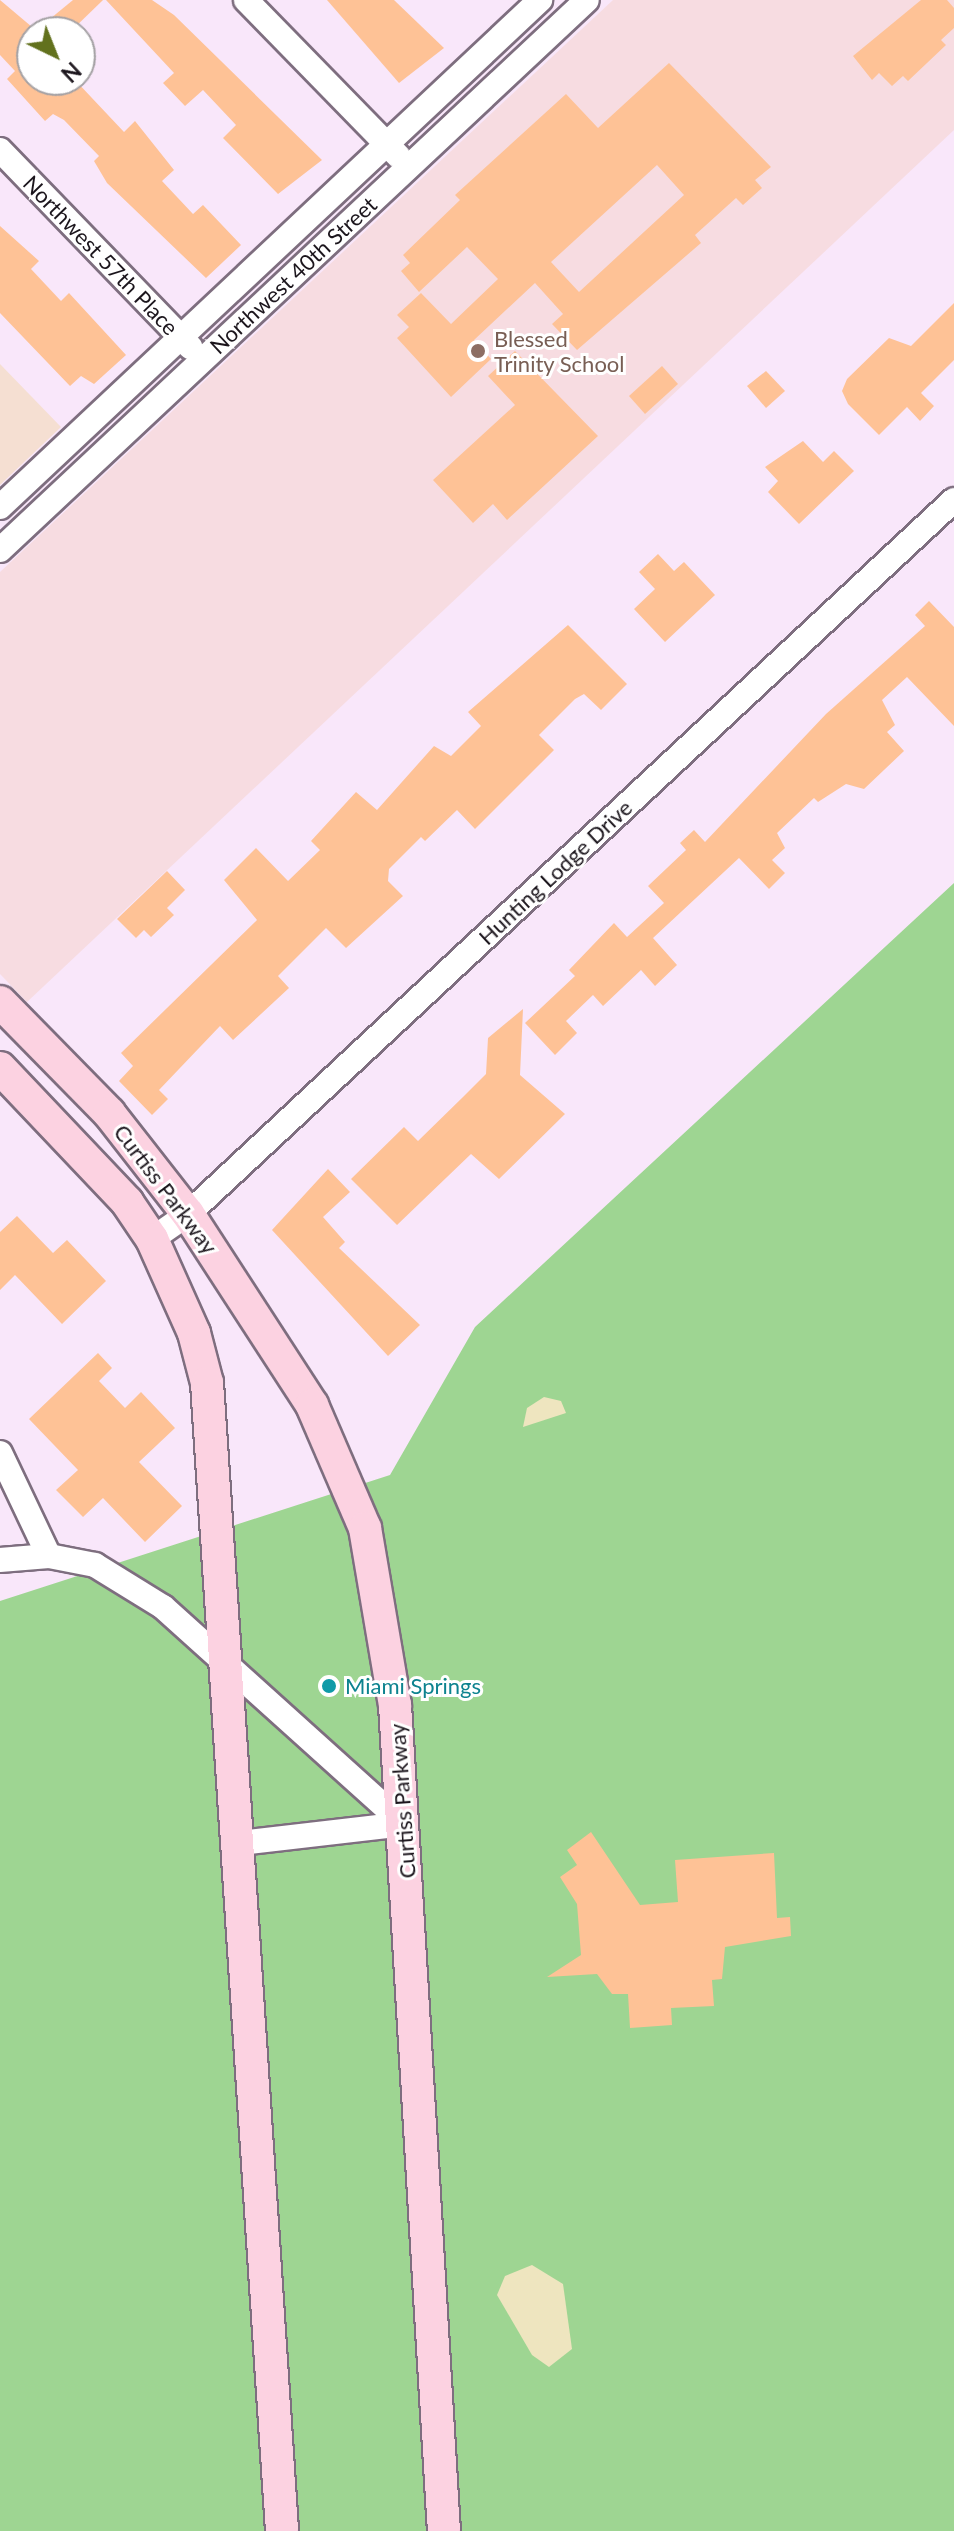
<!DOCTYPE html>
<style>
body{margin:0}
#map{position:relative;width:954px;height:2531px;overflow:hidden;background:#f9e7fa;font-family:Lato,sans-serif}
div>[style]{position:absolute}
[style*='--x']{left:calc(var(--x)*1px);top:calc(var(--y)*1px);width:calc(var(--w)*1px);rotate:calc(var(--a)*1deg)}
.commercial>*{inset:0;background:#f5dfd2}
.education>*{inset:0;background:#f7dce1}
.green>*{inset:0;background:#9ed592}
.sand>*{inset:0;background:#eee5bf}
.building>*{inset:0;background:#fec296}
.roads{filter:drop-shadow(2px 0 #7e6e7f) drop-shadow(-2px 0 #7e6e7f) drop-shadow(0 2px #7e6e7f) drop-shadow(0 -2px #7e6e7f)}
.minor>*{height:24px;margin:-12px;padding:0 12px;transform-origin:12px;border-radius:12px;background:#fff}
.major>*{height:32px;margin:-16px;padding:0 16px;transform-origin:16px;border-radius:16px;background:#fcd2e1}
.dots>*{width:22px;height:22px;translate:-50% -50%;box-sizing:border-box;border:4px solid #fff;border-radius:50%}
span{translate:-50% -50%;white-space:nowrap;text-align:center;line-height:1.15;-webkit-text-stroke:6px #fff;paint-order:stroke}
.street-label{font-size:22px;color:#1b151c}
.education-label{font-size:22px;color:#785e54}
.left{translate:0 -50%;text-align:left}
.culture-label{font-size:22px;color:#0d838f}
.north{position:absolute;left:16px;top:16px;width:80px;height:80px;box-sizing:border-box;background:#fff;border:2px solid #a4a1a4;border-radius:50%;rotate:137deg;font-size:22px;font-weight:700;line-height:32px;text-align:center;color:#1b151c}
.north::after{content:'';display:block;margin:auto;width:28px;height:36px;background:#62711d;clip-path:polygon(50% 0,100% 100%,50% 72%,0 100%)}
</style>
<div id="map">
<div class="commercial">
<i style="clip-path:polygon(0 364px,61px 427px,0 485px)"></i>
</div>
<div class="education">
<i style="clip-path:polygon(613px 0,954px 0,954px 130px,27px 1002px,0 974px,0 572px)"></i>
</div>
<div class="green">
<i style="clip-path:polygon(954px 883px,954px 2531px,0 2531px,0 1601px,390px 1475px,475px 1327px)"></i>
</div>
<div class="sand">
<i style="clip-path:polygon(544px 1397px,561px 1401px,566px 1413px,523px 1427px,527px 1408px)"></i>
<i style="clip-path:polygon(532px 2265px,563px 2284px,572px 2349px,549px 2367px,532px 2355px,497px 2295px,505px 2276px)"></i>
</div>
<div class="building">
<i style="clip-path:polygon(0 0,32px 27px,32px 80px,75px 80px,124px 132px,135px 121px,174px 170px,162px 181px,193px 214px,203px 205px,241px 245px,206px 278px,107px 183px,94px 161px,99px 156px,64px 120px,53px 114px,45px 121px,7px 79px,15px 71px,0 55px)"></i>
<i style="clip-path:polygon(73px 0,103px 0,70px 32px,34px 32px)"></i>
<i style="clip-path:polygon(106px 0,152px 0,174px 15px,322px 160px,278px 194px,223px 138px,236px 125px,203px 90px,185px 106px,163px 83px,174px 73px)"></i>
<i style="clip-path:polygon(327px 0,394px 0,444px 48px,399px 83px)"></i>
<i style="clip-path:polygon(921px 0,947px 0,954px 8px,954px 28px,941px 40px,946px 45px,908px 81px,903px 76px,892px 86px,879px 73px,872px 80px,853px 56px)"></i>
<i style="clip-path:polygon(evenodd,669px 63px,771px 167px,755px 180px,762px 188px,743px 205px,736px 198px,695px 235px,701px 243px,577px 350px,552px 324px,563px 314px,535px 283px,474px 340px,491px 359px,451px 397px,397px 338px,409px 327px,397px 315px,421px 293px,451px 324px,498px 279px,467px 247px,419px 292px,401px 271px,410px 263px,403px 255px,460px 200px,455px 195px,566px 94px,598px 128px,669px 63px,657px 165px,684px 195px,579px 292px,551px 262px,657px 165px)"></i>
<i style="clip-path:polygon(0 226px,39px 261px,31px 269px,61px 301px,69px 293px,126px 355px,94px 384px,81px 376px,70px 386px,0 313px)"></i>
<i style="clip-path:polygon(954px 303px,954px 360px,921px 393px,934px 406px,920px 421px,907px 407px,879px 435px,848px 404px,842px 391px,847px 379px,889px 338px,911px 346px)"></i>
<i style="clip-path:polygon(515px 351px,598px 436px,507px 520px,493px 504px,473px 523px,433px 480px,515px 405px,488px 376px)"></i>
<i style="clip-path:polygon(662px 366px,678px 384px,645px 414px,629px 396px)"></i>
<i style="clip-path:polygon(766px 371px,785px 391px,766px 408px,747px 386px)"></i>
<i style="clip-path:polygon(803px 441px,823px 462px,834px 451px,854px 471px,799px 524px,768px 492px,778px 481px,765px 467px)"></i>
<i style="clip-path:polygon(658px 554px,674px 571px,684px 562px,715px 595px,665px 642px,634px 609px,655px 589px,639px 572px)"></i>
<i style="clip-path:polygon(929px 601px,954px 627px,954px 726px,907px 677px,882px 700px,895px 725px,887px 732px,904px 751px,864px 789px,846px 784px,818px 802px,814px 798px,777px 833px,785px 848px,772px 860px,785px 873px,769px 889px,739px 858px,653px 938px,677px 965px,655px 986px,641px 970px,603px 1006px,593px 995px,566px 1021px,577px 1033px,555px 1055px,525px 1023px,575px 976px,569px 970px,614px 923px,627px 937px,664px 903px,648px 886px,686px 850px,680px 843px,694px 830px,705px 842px,826px 714px,925px 626px,915px 615px)"></i>
<i style="clip-path:polygon(568px 625px,627px 684px,601px 710px,584px 694px,575px 699px,539px 735px,554px 750px,475px 829px,457px 810px,425px 841px,421px 837px,389px 869px,388px 881px,403px 896px,346px 948px,326px 928px,278px 976px,289px 988px,233px 1040px,220px 1026px,159px 1090px,168px 1099px,152px 1115px,119px 1081px,133px 1066px,121px 1053px,257px 920px,224px 880px,256px 848px,288px 881px,320px 850px,311px 841px,356px 792px,377px 810px,434px 746px,451px 756px,481px 726px,468px 712px)"></i>
<i style="clip-path:polygon(167px 871px,185px 890px,167px 908px,174px 915px,151px 937px,144px 930px,136px 938px,117px 919px)"></i>
<i style="clip-path:polygon(523px 1009px,520px 1075px,565px 1114px,499px 1179px,471px 1154px,397px 1225px,351px 1179px,404px 1127px,418px 1141px,463px 1097px,486px 1074px,488px 1038px)"></i>
<i style="clip-path:polygon(328px 1169px,350px 1192px,323px 1217px,345px 1242px,339px 1248px,420px 1325px,388px 1356px,272px 1230px)"></i>
<i style="clip-path:polygon(17px 1216px,53px 1253px,67px 1240px,106px 1281px,62px 1324px,15px 1275px,0 1290px,0 1232px)"></i>
<i style="clip-path:polygon(98px 1353px,112px 1368px,99px 1381px,125px 1408px,141px 1392px,175px 1428px,139px 1462px,182px 1506px,145px 1542px,103px 1498px,83px 1517px,56px 1490px,78px 1470px,29px 1419px)"></i>
<i style="clip-path:polygon(591px 1832px,640px 1905px,678px 1902px,675px 1860px,774px 1853px,777px 1918px,790px 1917px,791px 1936px,725px 1947px,722px 1979px,712px 1980px,714px 2006px,671px 2008px,672px 2025px,630px 2028px,628px 1994px,612px 1994px,597px 1974px,547px 1977px,581px 1955px,577px 1904px,560px 1877px,577px 1865px,567px 1850px)"></i>
</div>
<div class="roads">
<div class="minor">
<i style="--x:246;--y:0;--w:218;--a:45.7"></i>
<i style="--x:0;--y:150;--w:274;--a:46"></i>
<i style="--x:0;--y:507;--w:741;--a:-43.19"></i>
<i style="--x:0;--y:550;--w:804;--a:-43.14"></i>
<i style="--x:152;--y:1239;--w:44;--a:-34.8"></i>
<i style="--x:188;--y:1214;--w:1047;--a:-42.99"></i>
<i style="--x:0;--y:1453;--w:114;--a:64.6"></i>
<i style="--x:0;--y:1560;--w:49;--a:-4.7"></i>
<i style="--x:49;--y:1556;--w:47;--a:11.1"></i>
<i style="--x:95;--y:1565;--w:80;--a:31.7"></i>
<i style="--x:163;--y:1607;--w:324;--a:42"></i>
<i style="--x:240;--y:1843;--w:165;--a:-6.6"></i>
</div>
<div class="major">
<i style="--x:0;--y:1002;--w:156;--a:45.5"></i>
<i style="--x:109;--y:1113;--w:128;--a:52"></i>
<i style="--x:188;--y:1214;--w:228;--a:57"></i>
<i style="--x:312;--y:1405;--w:134;--a:66.7"></i>
<i style="--x:365;--y:1528;--w:180;--a:80.4"></i>
<i style="--x:395;--y:1705;--w:827;--a:86.61"></i>
<i style="--x:0;--y:1068;--w:185;--a:46.5"></i>
<i style="--x:127;--y:1202;--w:45;--a:56"></i>
<i style="--x:152;--y:1239;--w:103;--a:65.9"></i>
<i style="--x:194;--y:1333;--w:52;--a:75.4"></i>
<i style="--x:207;--y:1383;--w:1150;--a:86.26"></i>
</div>
</div>
<div class="dots">
<i style="left:478px;top:351px;background:#8d6e63"></i>
<i style="left:329px;top:1686px;background:#0f9aa8"></i>
</div>
<div class="street-label">
<span style="left:101px;top:255px;rotate:46deg">Northwest 57th Place</span>
<span style="left:293px;top:275px;rotate:-43deg">Northwest 40th Street</span>
<span style="left:555px;top:872px;rotate:-43deg">Hunting Lodge Drive</span>
<span style="left:166px;top:1189px;rotate:53deg">Curtiss Parkway</span>
<span style="left:402px;top:1801px;rotate:-94deg">Curtiss Parkway</span>
</div>
<div class="education-label">
<span class="left" style="left:494px;top:351px">Blessed<br>Trinity School</span>
</div>
<div class="culture-label">
<span class="left" style="left:345px;top:1686px">Miami Springs</span>
</div>
<div class="north">N</div>
</div>
